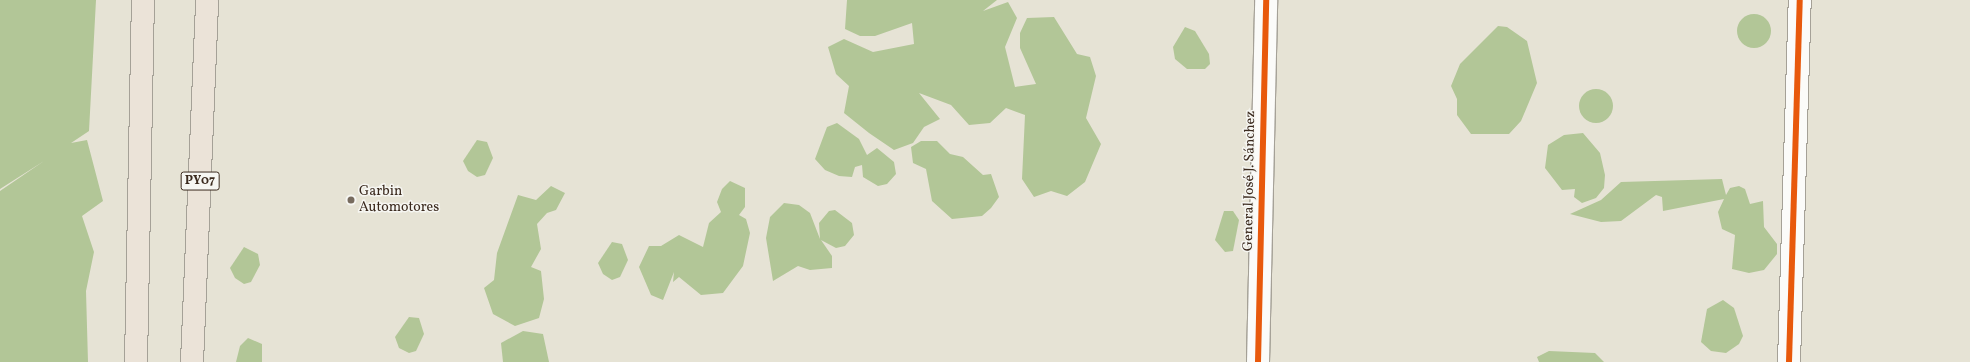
<!DOCTYPE html>
<meta charset="utf-8">
<style>
body{margin:0}
#map{position:relative;width:1970px;height:362px;overflow:hidden;background:#e6e3d5;font-family:Vollkorn,serif}
div>[style]{position:absolute}
[style*='--x']{left:calc(var(--x)*1px);top:calc(var(--y)*1px);width:calc(var(--w)*1px);rotate:calc(var(--a)*1deg)}
.forest>*{inset:0;background:#b2c697}
.round{border-radius:50%}
.roads{filter:drop-shadow(1px 0 #a5a197) drop-shadow(-1px 0 #a5a197) drop-shadow(0 1px #a5a197) drop-shadow(0 -1px #a5a197)}
.minor>*{height:22px;margin:-11px;padding:0 11px;transform-origin:11px;border-radius:11px;background:#fbfbf9}
.trunk>*{height:22px;margin:-11px;padding:0 11px;transform-origin:11px;border-radius:11px;background:#ebe3d8}
.cycleway>*{height:6px;margin:-3px;padding:0 3px;transform-origin:3px;border-radius:3px;background:#e8590c}
.dots>*{width:11px;height:11px;translate:-50% -50%;box-sizing:border-box;border:2px solid #f6f6f2;border-radius:50%}
span{translate:-50% -50%;white-space:nowrap;text-align:center;line-height:1.15;-webkit-text-stroke:3px #f6f6f2;paint-order:stroke}
.shield-label span{padding:1px 3px;background:#f6f6f2;border:1px solid;border-radius:3px;-webkit-text-stroke-width:0}
.shield-label{font-size:13px;color:#3b2a1e;font-weight:700}
.street-label{font-size:14px;color:#3b2a1e}
.poi-label{font-size:14px;color:#3b2a1e}
.left{translate:0 -50%;text-align:left}
</style>
<div id="map">
<div class="forest">
<i style="clip-path:polygon(0 0,96px 0,89px 131px,71px 143px,87px 140px,103px 201px,82px 216px,94px 252px,86px 291px,88px 362px,0 362px,0 191px,44px 161px,0 189px)"></i>
<i style="clip-path:polygon(847px 0,997px 0,983px 11px,1008px 2px,1017px 18px,1005px 47px,1015px 87px,1036px 84px,1020px 48px,1020px 33px,1027px 18px,1054px 17px,1077px 54px,1090px 57px,1096px 76px,1086px 118px,1101px 144px,1085px 182px,1067px 196px,1051px 191px,1034px 197px,1022px 179px,1025px 115px,1006px 108px,990px 123px,969px 125px,951px 105px,919px 93px,940px 119px,924px 127px,913px 143px,894px 150px,869px 133px,844px 113px,849px 86px,836px 74px,828px 47px,844px 39px,873px 52px,914px 44px,912px 23px,875px 36px,860px 36px,845px 29px)"></i>
<i class="round" style="left:1737px;top:14px;width:34px;height:34px"></i>
<i style="clip-path:polygon(1498px 26px,1507px 27px,1527px 41px,1537px 83px,1521px 121px,1509px 134px,1471px 134px,1457px 115px,1457px 99px,1451px 86px,1460px 64px)"></i>
<i style="clip-path:polygon(1185px 27px,1195px 31px,1209px 54px,1210px 64px,1205px 69px,1187px 69px,1175px 59px,1173px 47px)"></i>
<i class="round" style="left:1579px;top:89px;width:34px;height:34px"></i>
<i style="clip-path:polygon(837px 123px,859px 139px,867px 155px,877px 148px,894px 162px,896px 174px,887px 184px,878px 186px,863px 177px,862px 165px,855px 167px,852px 177px,839px 176px,825px 170px,815px 159px,827px 127px)"></i>
<i style="clip-path:polygon(1583px 133px,1600px 153px,1605px 175px,1604px 188px,1596px 198px,1582px 203px,1574px 197px,1575px 189px,1562px 190px,1545px 168px,1548px 145px,1564px 135px)"></i>
<i style="clip-path:polygon(477px 140px,487px 142px,493px 158px,485px 175px,477px 177px,468px 171px,463px 161px)"></i>
<i style="clip-path:polygon(921px 141px,937px 141px,950px 154px,963px 157px,983px 175px,991px 174px,999px 197px,991px 208px,982px 216px,952px 219px,932px 201px,926px 169px,913px 163px,911px 147px)"></i>
<i style="clip-path:polygon(1722px 179px,1726px 195px,1730px 188px,1739px 186px,1745px 189px,1750px 204px,1763px 201px,1764px 227px,1777px 244px,1777px 254px,1764px 270px,1749px 273px,1732px 269px,1735px 235px,1722px 229px,1718px 212px,1724px 199px,1663px 211px,1662px 197px,1656px 195px,1621px 221px,1601px 222px,1570px 214px,1601px 200px,1621px 182px)"></i>
<i style="clip-path:polygon(730px 181px,745px 188px,745px 207px,739px 215px,746px 219px,750px 233px,743px 266px,723px 293px,701px 295px,679px 277px,673px 282px,674px 272px,663px 300px,651px 295px,639px 267px,649px 246px,661px 246px,679px 235px,703px 247px,709px 223px,721px 212px,717px 202px,722px 189px)"></i>
<i style="clip-path:polygon(551px 186px,565px 193px,556px 210px,547px 213px,537px 224px,541px 249px,531px 267px,541px 271px,544px 299px,539px 318px,515px 326px,493px 314px,484px 288px,494px 280px,497px 253px,518px 195px,536px 200px)"></i>
<i style="clip-path:polygon(784px 203px,799px 205px,810px 213px,820px 239px,819px 223px,829px 211px,835px 210px,852px 223px,854px 235px,845px 246px,836px 248px,821px 240px,832px 256px,832px 268px,810px 270px,798px 266px,773px 281px,766px 238px,770px 217px)"></i>
<i style="clip-path:polygon(1224px 211px,1233px 211px,1239px 220px,1233px 251px,1225px 252px,1215px 240px)"></i>
<i style="clip-path:polygon(612px 242px,622px 244px,628px 260px,620px 277px,612px 280px,603px 274px,598px 263px)"></i>
<i style="clip-path:polygon(244px 247px,258px 254px,260px 265px,251px 282px,244px 284px,235px 278px,230px 268px)"></i>
<i style="clip-path:polygon(1723px 300px,1734px 308px,1743px 336px,1739px 344px,1726px 353px,1711px 351px,1701px 342px,1707px 309px)"></i>
<i style="clip-path:polygon(409px 317px,419px 318px,424px 334px,416px 351px,409px 353px,399px 348px,395px 337px)"></i>
<i style="clip-path:polygon(523px 331px,543px 334px,549px 362px,503px 362px,501px 343px)"></i>
<i style="clip-path:polygon(248px 338px,262px 344px,262px 362px,236px 362px,240px 346px)"></i>
<i style="clip-path:polygon(1549px 351px,1595px 353px,1604px 362px,1539px 362px,1537px 357px)"></i>
</div>
<div class="roads">
<div class="minor">
<i style="--x:1258;--y:362;--w:362;--a:-88.7"></i>
<i style="--x:1789;--y:362;--w:362;--a:-88.3"></i>
</div>
<div class="trunk">
<i style="--x:136;--y:362;--w:362;--a:-88.9"></i>
<i style="--x:192;--y:362;--w:362;--a:-87.6"></i>
</div>
</div>
<div class="cycleway">
<i style="--x:1258;--y:362;--w:362;--a:-88.7"></i>
<i style="--x:1789;--y:362;--w:362;--a:-88.3"></i>
</div>
<div class="dots">
<i style="left:351px;top:200px;background:#776b5e"></i>
</div>
<div class="shield-label">
<span style="left:200px;top:181px">PY07</span>
</div>
<div class="street-label">
<span style="left:1250px;top:181px;rotate:-89deg">General José J. Sánchez</span>
</div>
<div class="poi-label">
<span class="left" style="left:359px;top:200px">Garbin<br>Automotores</span>
</div>
</div>
